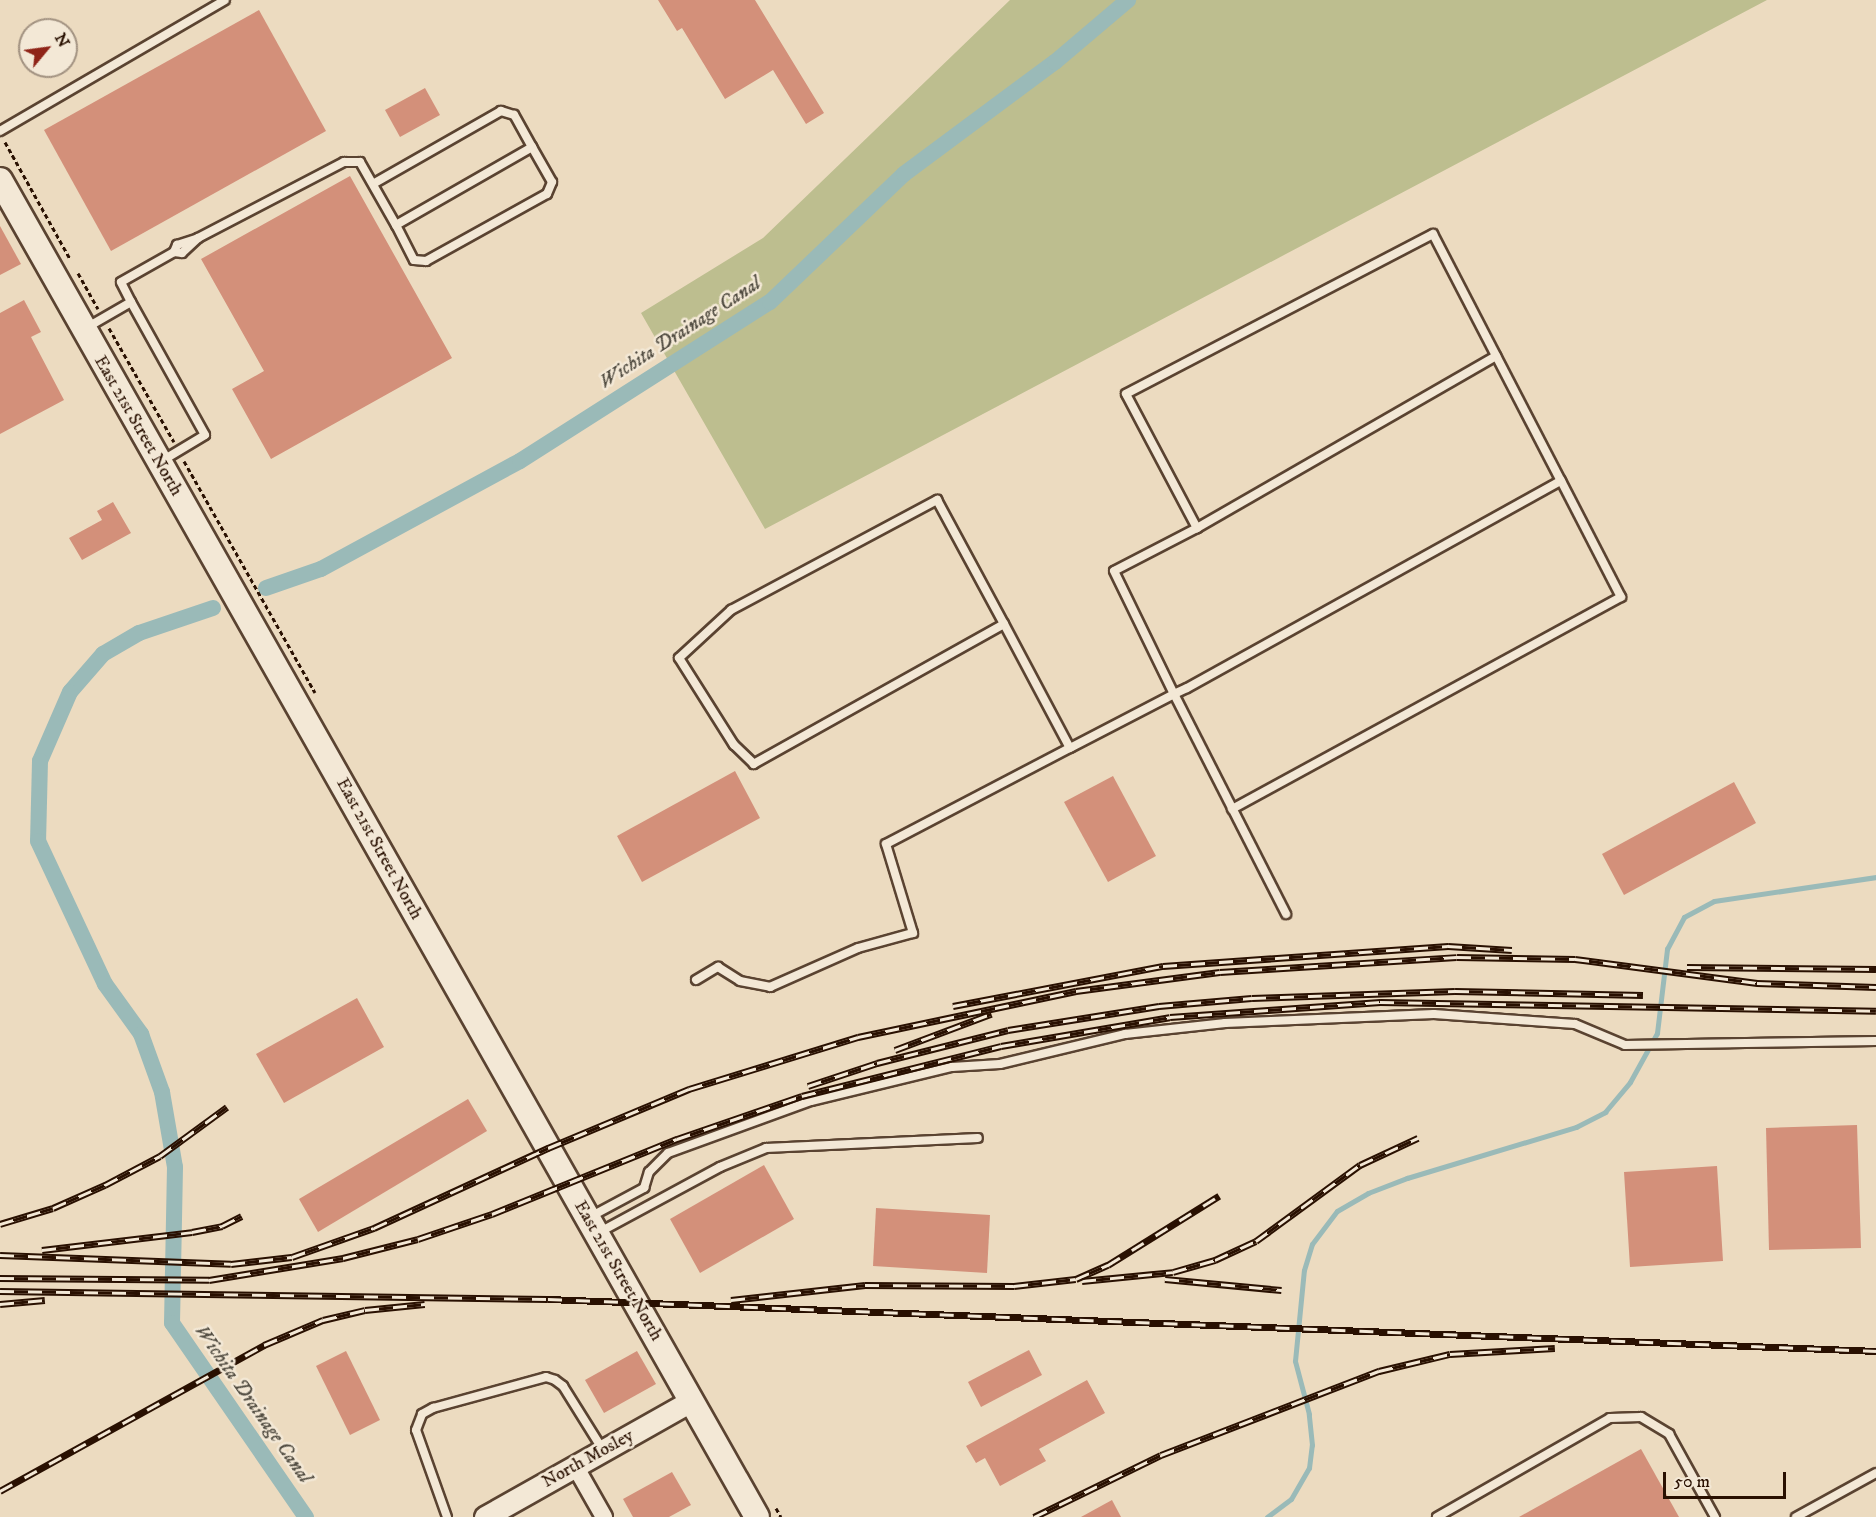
<!DOCTYPE html>
<style>
body{margin:0}
#map{position:relative;width:1876px;height:1517px;overflow:hidden;background:#ecdbc0;font-family:"IM FELL DW Pica",serif}
div>[style]{position:absolute}
[style*='--x']{left:calc(var(--x)*1px);top:calc(var(--y)*1px);width:calc(var(--w)*1px);rotate:calc(var(--a)*1deg)}
.green>*{inset:0;background:#bdbe8f}
.stream>*{height:5px;margin:-2.5px;padding:0 2.5px;transform-origin:2.5px;border-radius:2.5px;background:#9abab8}
.canal>*{height:16px;margin:-8px;padding:0 8px;transform-origin:8px;border-radius:8px;background:#9abab8}
.building>*{inset:0;background:#d3907a}
.path>*{height:3px;margin-top:-1.5px;transform-origin:0;background:repeating-linear-gradient(90deg,#291001 0 4.5px,transparent 0 7.5px)}
.roads{filter:drop-shadow(2px 0 #5a4331) drop-shadow(-2px 0 #5a4331) drop-shadow(0 2px #5a4331) drop-shadow(0 -2px #5a4331)}
.service>*{height:8px;margin:-4px;padding:0 4px;transform-origin:4px;border-radius:4px;background:#f3e8d6}
.minor>*{height:16px;margin:-8px;padding:0 8px;transform-origin:8px;border-radius:8px;background:#f3e8d6}
.tertiary>*{height:21px;margin:-10.5px;padding:0 10.5px;transform-origin:10.5px;border-radius:10.5px;background:#f3e8d6}
.secondary>*{height:24px;margin:-12px;padding:0 12px;transform-origin:12px;border-radius:12px;background:#f3e8d6}
.rail>*{height:7px;margin-top:-3.5px;transform-origin:0;background:repeating-linear-gradient(90deg,#f3e8d6 0 14px,#291001 0 28px);box-sizing:border-box;border-block:2px solid #291001}
span{translate:-50% -50%;white-space:nowrap;text-align:center;line-height:1.15;-webkit-text-stroke:5px #f3e8d6;paint-order:stroke}
.street-label{font-size:18px;color:#291001}
.water-label{font-size:20px;color:#514c41;font-style:italic}
.north{position:absolute;left:18px;top:18px;width:60px;height:60px;box-sizing:border-box;background:#f3e8d6;border:2px solid #a29281;border-radius:50%;rotate:61deg;font-size:16px;font-weight:700;line-height:24px;text-align:center;color:#291001}
.north::after{content:'';display:block;margin:auto;width:21px;height:27px;background:#8f2418;clip-path:polygon(50% 0,100% 100%,50% 72%,0 100%)}
.scale{position:absolute;left:1663px;top:1472px;width:123px;height:27px;box-sizing:border-box;border:3px solid #291001;border-top:0;padding-left:8px;font-size:18px;line-height:21px;white-space:nowrap;color:#291001;-webkit-text-stroke:4px #f3e8d6;paint-order:stroke}
</style>
<div id="map">
<div class="green">
<i style="clip-path:polygon(1010px 0,1767px 0,765px 529px,641px 313px,763px 238px)"></i>
</div>
<div class="stream">
<i style="--x:1267;--y:1517;--w:30;--a:-37"></i>
<i style="--x:1291;--y:1499;--w:36;--a:-60"></i>
<i style="--x:1309;--y:1468;--w:23;--a:-83"></i>
<i style="--x:1312;--y:1445;--w:31;--a:-96"></i>
<i style="--x:1309;--y:1414;--w:55;--a:-104.8"></i>
<i style="--x:1295;--y:1361;--w:91;--a:-84.4"></i>
<i style="--x:1304;--y:1270;--w:27;--a:-73"></i>
<i style="--x:1312;--y:1244;--w:41;--a:-52.9"></i>
<i style="--x:1337;--y:1211;--w:36;--a:-30"></i>
<i style="--x:1368;--y:1193;--w:42;--a:-21"></i>
<i style="--x:1407;--y:1178;--w:177;--a:-16.8"></i>
<i style="--x:1576;--y:1127;--w:33;--a:-27"></i>
<i style="--x:1605;--y:1112;--w:39;--a:-50"></i>
<i style="--x:1630;--y:1082;--w:56;--a:-61.1"></i>
<i style="--x:1657;--y:1033;--w:85;--a:-83.2"></i>
<i style="--x:1667;--y:949;--w:36;--a:-62"></i>
<i style="--x:1684;--y:917;--w:34;--a:-28"></i>
<i style="--x:1714;--y:901;--w:164;--a:-8.4"></i>
</div>
<div class="canal">
<i style="--x:266;--y:588;--w:58;--a:-19.1"></i>
<i style="--x:321;--y:569;--w:226;--a:-28.5"></i>
<i style="--x:520;--y:461;--w:296;--a:-32.5"></i>
<i style="--x:770;--y:302;--w:185;--a:-43.7"></i>
<i style="--x:904;--y:174;--w:188;--a:-36.6"></i>
<i style="--x:1055;--y:62;--w:96;--a:-40.3"></i>
<i style="--x:213;--y:608;--w:78;--a:161.3"></i>
<i style="--x:139;--y:633;--w:42;--a:149.7"></i>
<i style="--x:103;--y:654;--w:50;--a:131"></i>
<i style="--x:70;--y:692;--w:75;--a:113.5"></i>
<i style="--x:40;--y:761;--w:80;--a:91.4"></i>
<i style="--x:38;--y:841;--w:158;--a:64.9"></i>
<i style="--x:105;--y:984;--w:62;--a:54.2"></i>
<i style="--x:141;--y:1034;--w:62;--a:70.1"></i>
<i style="--x:162;--y:1092;--w:76;--a:80.2"></i>
<i style="--x:175;--y:1167;--w:156;--a:91.1"></i>
<i style="--x:172;--y:1323;--w:236;--a:55.4"></i>
</div>
<div class="building">
<i style="clip-path:polygon(658px 0,755px 0,824px 113px,806px 124px,773px 70px,725px 99px,682px 28px,677px 31px)"></i>
<i style="clip-path:polygon(259px 10px,326px 131px,111px 251px,44px 130px)"></i>
<i style="clip-path:polygon(425px 88px,440px 115px,400px 137px,385px 110px)"></i>
<i style="clip-path:polygon(350px 176px,452px 358px,271px 459px,232px 389px,264px 371px,201px 259px)"></i>
<i style="clip-path:polygon(0 226px,21px 264px,0 275px)"></i>
<i style="clip-path:polygon(24px 300px,41px 332px,31px 337px,64px 400px,0 434px,0 313px)"></i>
<i style="clip-path:polygon(113px 502px,131px 533px,82px 560px,69px 538px,102px 520px,97px 511px)"></i>
<i style="clip-path:polygon(735px 771px,760px 818px,642px 882px,617px 836px)"></i>
<i style="clip-path:polygon(1113px 776px,1156px 856px,1108px 882px,1064px 802px)"></i>
<i style="clip-path:polygon(1734px 782px,1756px 823px,1624px 895px,1602px 854px)"></i>
<i style="clip-path:polygon(357px 998px,384px 1047px,284px 1103px,256px 1054px)"></i>
<i style="clip-path:polygon(468px 1099px,487px 1131px,318px 1232px,299px 1199px)"></i>
<i style="clip-path:polygon(1857px 1125px,1861px 1248px,1769px 1250px,1766px 1128px)"></i>
<i style="clip-path:polygon(764px 1165px,794px 1219px,700px 1273px,670px 1219px)"></i>
<i style="clip-path:polygon(1717px 1166px,1723px 1261px,1630px 1267px,1624px 1172px)"></i>
<i style="clip-path:polygon(876px 1208px,990px 1215px,987px 1273px,873px 1266px)"></i>
<i style="clip-path:polygon(1029px 1350px,1042px 1375px,981px 1407px,968px 1382px)"></i>
<i style="clip-path:polygon(346px 1351px,380px 1420px,350px 1435px,316px 1366px)"></i>
<i style="clip-path:polygon(637px 1351px,656px 1384px,604px 1413px,585px 1380px)"></i>
<i style="clip-path:polygon(1087px 1380px,1105px 1413px,1039px 1449px,1046px 1461px,1000px 1486px,985px 1458px,976px 1463px,966px 1446px)"></i>
<i style="clip-path:polygon(1641px 1449px,1679px 1517px,1519px 1517px)"></i>
<i style="clip-path:polygon(672px 1472px,691px 1505px,669px 1517px,633px 1517px,623px 1499px)"></i>
<i style="clip-path:polygon(1112px 1500px,1121px 1517px,1081px 1517px)"></i>
</div>
<div class="path">
<i style="--x:5;--y:142;--w:134;--a:60.9"></i>
<i style="--x:78;--y:273;--w:41;--a:60.9"></i>
<i style="--x:109;--y:328;--w:131;--a:60.3"></i>
<i style="--x:184;--y:461;--w:266;--a:60.5"></i>
<i style="--x:776;--y:1508;--w:10;--a:61"></i>
</div>
<div class="roads">
<div class="service">
<i style="--x:0;--y:131;--w:260;--a:-30.2"></i>
<i style="--x:396;--y:225;--w:39;--a:63"></i>
<i style="--x:414;--y:260;--w:12;--a:5"></i>
<i style="--x:426;--y:261;--w:138;--a:-29"></i>
<i style="--x:547;--y:194;--w:13;--a:-67"></i>
<i style="--x:552;--y:182;--w:40;--a:-119.7"></i>
<i style="--x:198;--y:238;--w:165;--a:-27.5"></i>
<i style="--x:344;--y:162;--w:16;--a:0"></i>
<i style="--x:360;--y:162;--w:73;--a:60.3"></i>
<i style="--x:396;--y:225;--w:157;--a:-29.8"></i>
<i style="--x:532;--y:147;--w:37;--a:-119"></i>
<i style="--x:514;--y:115;--w:14;--a:-163"></i>
<i style="--x:501;--y:111;--w:147;--a:150.3"></i>
<i style="--x:131;--y:302;--w:22;--a:-117"></i>
<i style="--x:121;--y:282;--w:61;--a:-29.5"></i>
<i style="--x:174;--y:252;--w:8;--a:-67"></i>
<i style="--x:177;--y:245;--w:22;--a:-18"></i>
<i style="--x:198;--y:238;--w:22;--a:137"></i>
<i style="--x:182;--y:253;--w:8;--a:-173"></i>
<i style="--x:86;--y:328;--w:52;--a:-30"></i>
<i style="--x:131;--y:302;--w:152;--a:60.9"></i>
<i style="--x:205;--y:435;--w:52;--a:149"></i>
<i style="--x:1197;--y:528;--w:345;--a:-29.9"></i>
<i style="--x:1004;--y:624;--w:287;--a:150.8"></i>
<i style="--x:754;--y:764;--w:28;--a:-136"></i>
<i style="--x:734;--y:745;--w:103;--a:-122.3"></i>
<i style="--x:679;--y:658;--w:71;--a:-42.7"></i>
<i style="--x:731;--y:610;--w:234;--a:-28.1"></i>
<i style="--x:937;--y:500;--w:141;--a:61.6"></i>
<i style="--x:1004;--y:624;--w:140;--a:62"></i>
<i style="--x:1232;--y:809;--w:443;--a:-28.6"></i>
<i style="--x:1621;--y:597;--w:131;--a:-117.3"></i>
<i style="--x:696;--y:980;--w:26;--a:-31"></i>
<i style="--x:718;--y:967;--w:26;--a:32"></i>
<i style="--x:740;--y:981;--w:31;--a:11"></i>
<i style="--x:770;--y:987;--w:96;--a:-23.9"></i>
<i style="--x:858;--y:948;--w:57;--a:-15.3"></i>
<i style="--x:913;--y:933;--w:93;--a:-106.9"></i>
<i style="--x:886;--y:844;--w:208;--a:-27.6"></i>
<i style="--x:1070;--y:748;--w:117;--a:-27.4"></i>
<i style="--x:1174;--y:694;--w:14;--a:-25"></i>
<i style="--x:1187;--y:688;--w:427;--a:-29"></i>
<i style="--x:1561;--y:481;--w:278;--a:-117.4"></i>
<i style="--x:1433;--y:234;--w:346;--a:152.5"></i>
<i style="--x:1126;--y:394;--w:152;--a:62.1"></i>
<i style="--x:1197;--y:528;--w:93;--a:152.6"></i>
<i style="--x:1114;--y:571;--w:137;--a:64"></i>
<i style="--x:1174;--y:694;--w:247;--a:63"></i>
<i style="--x:588;--y:1218;--w:64;--a:-28.2"></i>
<i style="--x:644;--y:1188;--w:17;--a:-73"></i>
<i style="--x:649;--y:1172;--w:27;--a:-45"></i>
<i style="--x:668;--y:1153;--w:152;--a:-20"></i>
<i style="--x:811;--y:1101;--w:145;--a:-13.6"></i>
<i style="--x:952;--y:1067;--w:48;--a:-3.6"></i>
<i style="--x:1000;--y:1064;--w:129;--a:-13.5"></i>
<i style="--x:1125;--y:1034;--w:101;--a:-6.3"></i>
<i style="--x:1225;--y:1023;--w:209;--a:-2.5"></i>
<i style="--x:1434;--y:1014;--w:141;--a:4.1"></i>
<i style="--x:1575;--y:1024;--w:54;--a:22.8"></i>
<i style="--x:1625;--y:1045;--w:251;--a:-0.9"></i>
<i style="--x:598;--y:1233;--w:139;--a:-28.4"></i>
<i style="--x:720;--y:1167;--w:50;--a:-22.4"></i>
<i style="--x:766;--y:1148;--w:212;--a:-2.7"></i>
<i style="--x:447;--y:1517;--w:92;--a:-109.6"></i>
<i style="--x:416;--y:1430;--w:17;--a:-69"></i>
<i style="--x:422;--y:1414;--w:13;--a:-29"></i>
<i style="--x:433;--y:1408;--w:117;--a:-15.3"></i>
<i style="--x:546;--y:1377;--w:9;--a:18"></i>
<i style="--x:555;--y:1380;--w:10;--a:37"></i>
<i style="--x:563;--y:1386;--w:75;--a:58"></i>
<i style="--x:1437;--y:1517;--w:199;--a:-29.8"></i>
<i style="--x:1610;--y:1418;--w:31;--a:-2"></i>
<i style="--x:1641;--y:1417;--w:33;--a:31"></i>
<i style="--x:1669;--y:1434;--w:95;--a:61"></i>
<i style="--x:1796;--y:1517;--w:91;--a:-28.8"></i>
</div>
<div class="minor">
<i style="--x:575;--y:1466;--w:59;--a:60.4"></i>
</div>
<div class="tertiary">
<i style="--x:485;--y:1517;--w:236;--a:-29.4"></i>
</div>
<div class="secondary">
<i style="--x:0;--y:180;--w:1536;--a:60.48"></i>
</div>
</div>
<div class="rail">
<i style="--x:1687;--y:967;--w:189;--a:0.6"></i>
<i style="--x:953;--y:1006;--w:214;--a:-10.8"></i>
<i style="--x:1163;--y:966;--w:286;--a:-4"></i>
<i style="--x:1448;--y:946;--w:64;--a:3.6"></i>
<i style="--x:895;--y:1050;--w:103;--a:-20.6"></i>
<i style="--x:808;--y:1086;--w:73;--a:-18.4"></i>
<i style="--x:877;--y:1063;--w:135;--a:-14.1"></i>
<i style="--x:1008;--y:1030;--w:153;--a:-9"></i>
<i style="--x:1159;--y:1006;--w:93;--a:-4.9"></i>
<i style="--x:1252;--y:998;--w:203;--a:-2"></i>
<i style="--x:1455;--y:991;--w:188;--a:1.2"></i>
<i style="--x:0;--y:1224;--w:55;--a:-16.8"></i>
<i style="--x:53;--y:1208;--w:57;--a:-23.9"></i>
<i style="--x:105;--y:1185;--w:62;--a:-27.8"></i>
<i style="--x:160;--y:1156;--w:83;--a:-36.2"></i>
<i style="--x:42;--y:1250;--w:151;--a:-6.8"></i>
<i style="--x:192;--y:1232;--w:31;--a:-11"></i>
<i style="--x:222;--y:1226;--w:22;--a:-27"></i>
<i style="--x:0;--y:1255;--w:231;--a:2.2"></i>
<i style="--x:231;--y:1264;--w:61;--a:-6.5"></i>
<i style="--x:292;--y:1257;--w:87;--a:-19.5"></i>
<i style="--x:374;--y:1228;--w:192;--a:-24.7"></i>
<i style="--x:548;--y:1148;--w:153;--a:-22.7"></i>
<i style="--x:689;--y:1089;--w:177;--a:-17.1"></i>
<i style="--x:858;--y:1037;--w:223;--a:-11.9"></i>
<i style="--x:1076;--y:991;--w:145;--a:-7.5"></i>
<i style="--x:1220;--y:972;--w:237;--a:-3.6"></i>
<i style="--x:1457;--y:957;--w:118;--a:1"></i>
<i style="--x:1575;--y:959;--w:184;--a:7.5"></i>
<i style="--x:1757;--y:983;--w:119;--a:1.9"></i>
<i style="--x:0;--y:1278;--w:209;--a:0.5"></i>
<i style="--x:209;--y:1280;--w:136;--a:-9.3"></i>
<i style="--x:343;--y:1258;--w:77;--a:-14.2"></i>
<i style="--x:418;--y:1239;--w:78;--a:-18.7"></i>
<i style="--x:492;--y:1214;--w:200;--a:-22.1"></i>
<i style="--x:677;--y:1139;--w:132;--a:-19"></i>
<i style="--x:802;--y:1096;--w:205;--a:-14.1"></i>
<i style="--x:1001;--y:1046;--w:171;--a:-9.7"></i>
<i style="--x:1170;--y:1017;--w:211;--a:-4.1"></i>
<i style="--x:1380;--y:1002;--w:496;--a:1"></i>
<i style="--x:1165;--y:1279;--w:117;--a:5.4"></i>
<i style="--x:1082;--y:1281;--w:91;--a:-5.6"></i>
<i style="--x:1173;--y:1272;--w:44;--a:-15.9"></i>
<i style="--x:1215;--y:1260;--w:45;--a:-24.9"></i>
<i style="--x:1256;--y:1241;--w:129;--a:-36.2"></i>
<i style="--x:1360;--y:1165;--w:64;--a:-25"></i>
<i style="--x:0;--y:1291;--w:548;--a:0.84"></i>
<i style="--x:548;--y:1299;--w:1329;--a:2.24"></i>
<i style="--x:731;--y:1300;--w:135;--a:-6.4"></i>
<i style="--x:865;--y:1285;--w:149;--a:0.4"></i>
<i style="--x:1014;--y:1286;--w:62;--a:-6.4"></i>
<i style="--x:1076;--y:1279;--w:35;--a:-24"></i>
<i style="--x:1108;--y:1265;--w:131;--a:-31.9"></i>
<i style="--x:0;--y:1304;--w:45;--a:-5.1"></i>
<i style="--x:0;--y:1491;--w:302;--a:-28.9"></i>
<i style="--x:264;--y:1345;--w:64;--a:-23"></i>
<i style="--x:323;--y:1320;--w:43;--a:-13.4"></i>
<i style="--x:365;--y:1310;--w:60;--a:-5.7"></i>
<i style="--x:1034;--y:1517;--w:141;--a:-26"></i>
<i style="--x:1161;--y:1455;--w:234;--a:-21.1"></i>
<i style="--x:1379;--y:1371;--w:73;--a:-13.5"></i>
<i style="--x:1450;--y:1354;--w:105;--a:-3.3"></i>
</div>
<div class="street-label">
<span style="left:138px;top:426px;rotate:60deg">East 21st Street North</span>
<span style="left:379px;top:849px;rotate:61deg">East 21st Street North</span>
<span style="left:618px;top:1271px;rotate:60deg">East 21st Street North</span>
<span style="left:588px;top:1459px;rotate:-29deg">North Mosley</span>
</div>
<div class="water-label">
<span style="left:680px;top:333px;rotate:-33deg">Wichita Drainage Canal</span>
<span style="left:253px;top:1404px;rotate:55deg">Wichita Drainage Canal</span>
</div>
<div class="north">N</div>
<div class="scale">50 m</div>
</div>
